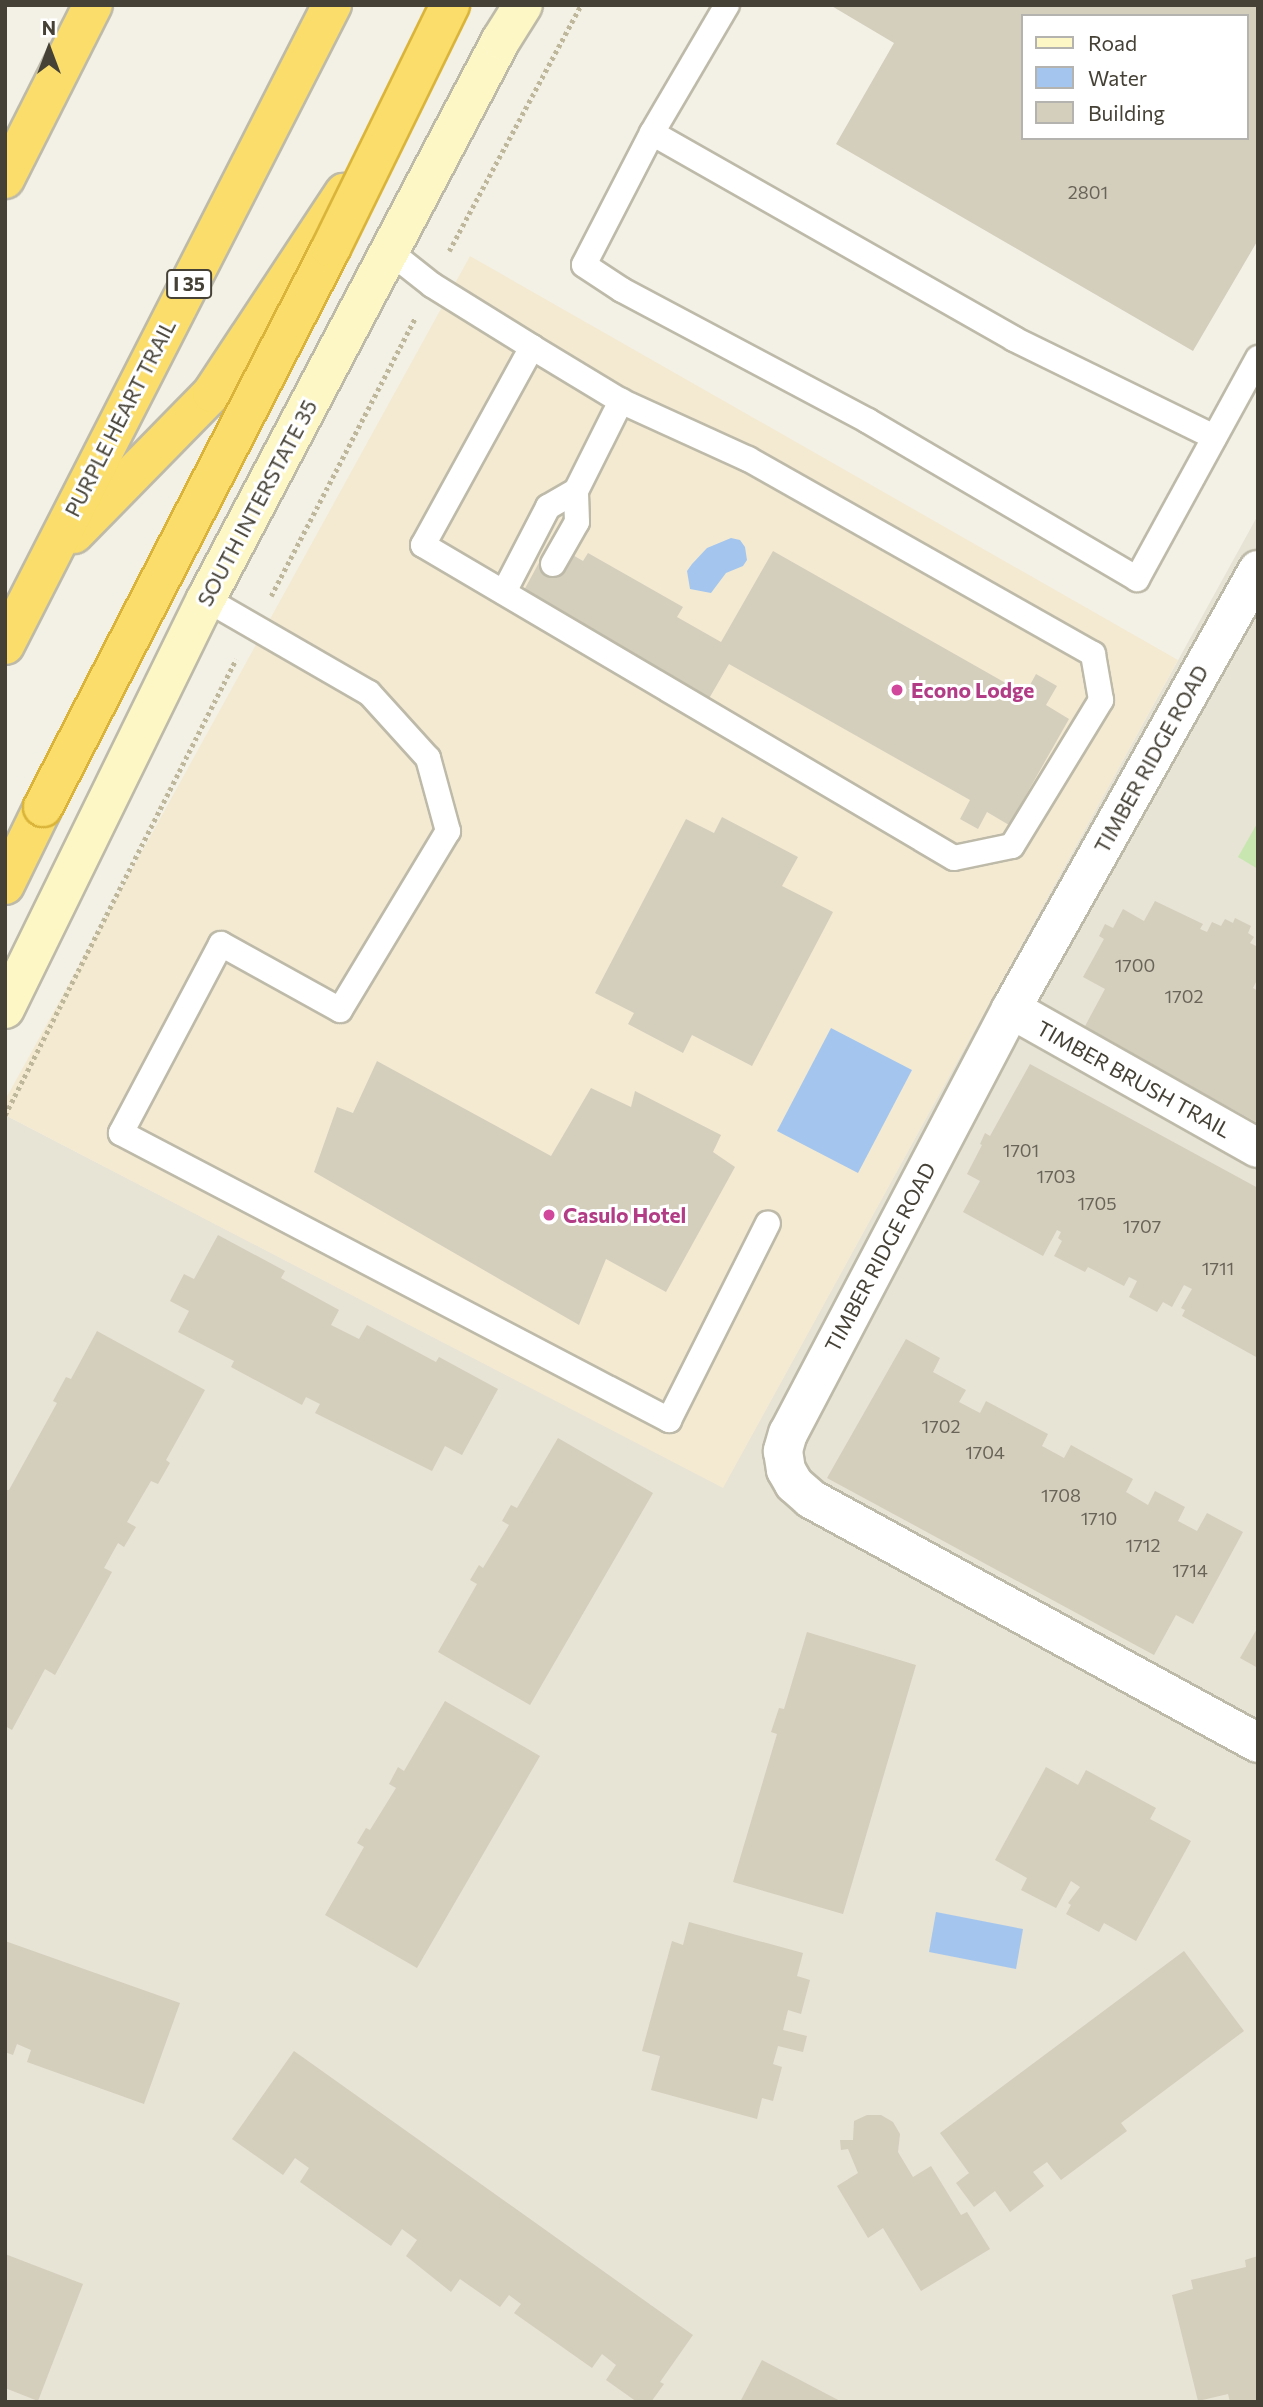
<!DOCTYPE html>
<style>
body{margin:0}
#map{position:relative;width:1263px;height:2407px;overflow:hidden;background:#f3f1e6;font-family:Commissioner,sans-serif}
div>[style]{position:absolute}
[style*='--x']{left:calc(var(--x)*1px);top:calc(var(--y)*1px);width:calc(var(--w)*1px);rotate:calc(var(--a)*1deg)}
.residential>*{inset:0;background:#e7e3d5}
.commercial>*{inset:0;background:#f4ead2}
.green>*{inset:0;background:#c7e6b0}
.water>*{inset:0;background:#a4c6ee}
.building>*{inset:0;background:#d4cebc}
.path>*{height:4.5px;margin-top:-2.25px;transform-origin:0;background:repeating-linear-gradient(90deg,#bfb79b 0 3.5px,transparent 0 7px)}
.roads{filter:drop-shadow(2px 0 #bebaa9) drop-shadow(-2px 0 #bebaa9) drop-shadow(0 2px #bebaa9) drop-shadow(0 -2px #bebaa9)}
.service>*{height:24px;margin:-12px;padding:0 12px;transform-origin:12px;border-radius:12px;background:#fff}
.minor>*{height:38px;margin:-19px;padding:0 19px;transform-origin:19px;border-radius:19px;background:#fff}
.secondary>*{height:38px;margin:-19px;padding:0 19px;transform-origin:19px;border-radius:19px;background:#fdf7c6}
.motorway>*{height:38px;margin:-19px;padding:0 19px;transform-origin:19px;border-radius:19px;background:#fadd6a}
.bridges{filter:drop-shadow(2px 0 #dab43a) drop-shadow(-2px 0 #dab43a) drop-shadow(0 2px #dab43a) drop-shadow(0 -2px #dab43a)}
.motorway-bridge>*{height:38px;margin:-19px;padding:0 19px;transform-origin:19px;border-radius:19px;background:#fadd6a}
.dots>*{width:19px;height:19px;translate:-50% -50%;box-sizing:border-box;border:4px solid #fff;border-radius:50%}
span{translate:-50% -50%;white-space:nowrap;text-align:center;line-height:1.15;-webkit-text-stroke:6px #fff;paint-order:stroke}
.number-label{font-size:18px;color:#696458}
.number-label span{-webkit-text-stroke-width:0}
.shield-label span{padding:2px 5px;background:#fff;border:2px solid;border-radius:5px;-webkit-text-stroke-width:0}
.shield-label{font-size:19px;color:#454136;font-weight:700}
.street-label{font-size:21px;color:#454136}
.hotel-label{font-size:21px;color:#b23c85;font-weight:700}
.left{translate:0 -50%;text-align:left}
.frame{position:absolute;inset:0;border:7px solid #454136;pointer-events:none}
.legend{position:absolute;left:1021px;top:14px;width:228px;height:126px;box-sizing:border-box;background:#fff;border:2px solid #b5b3af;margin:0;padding:9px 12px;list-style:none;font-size:21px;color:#454136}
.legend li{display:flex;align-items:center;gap:14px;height:35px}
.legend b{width:35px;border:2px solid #b5b3af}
.north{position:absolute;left:14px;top:14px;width:70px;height:70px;-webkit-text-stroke:5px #fff;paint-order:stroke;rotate:0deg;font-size:19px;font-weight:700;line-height:28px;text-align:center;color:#454136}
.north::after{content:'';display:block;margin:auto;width:24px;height:32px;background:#454136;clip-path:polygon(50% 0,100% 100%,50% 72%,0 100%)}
</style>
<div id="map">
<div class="residential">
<i style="clip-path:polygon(1258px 515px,1258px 2402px,5px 2402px,5px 1115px,723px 1487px)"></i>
</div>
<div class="commercial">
<i style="clip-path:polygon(470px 256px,1178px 660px,723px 1488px,5px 1115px,5px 1100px)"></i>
</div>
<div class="green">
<i style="clip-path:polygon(1258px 822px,1258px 869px,1238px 857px)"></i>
</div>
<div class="water">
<i style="clip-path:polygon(731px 538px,740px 540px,745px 547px,747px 560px,743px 566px,726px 573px,711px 593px,690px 589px,687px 571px,692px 564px,707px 548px)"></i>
<i style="clip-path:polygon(831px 1028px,912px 1070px,858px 1173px,777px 1131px)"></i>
<i style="clip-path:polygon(936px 1912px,1023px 1929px,1016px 1969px,929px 1952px)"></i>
</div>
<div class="building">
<i style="clip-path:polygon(evenodd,830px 5px,1258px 5px,1258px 240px,1193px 351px,836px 144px,894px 43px,830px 5px,1023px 16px,1247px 16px,1247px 138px,1023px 138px,1023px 16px)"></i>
<i style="clip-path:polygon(773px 551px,1025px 694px,1036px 674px,1057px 686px,1046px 705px,1069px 719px,1009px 825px,987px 812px,978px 829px,960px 819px,970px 800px,729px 664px,707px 702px,522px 594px,542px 557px,562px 569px,571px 554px,583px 561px,588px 553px,683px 607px,677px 617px,721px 642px)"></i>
<i style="clip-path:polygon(722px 817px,798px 857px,782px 886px,833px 912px,752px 1066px,692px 1035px,683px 1053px,628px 1024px,634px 1013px,595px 993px,686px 819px,714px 833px)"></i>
<i style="clip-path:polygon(1155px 901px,1203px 924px,1200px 929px,1207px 932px,1212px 922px,1221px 926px,1225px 919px,1233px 923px,1235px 918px,1251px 926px,1248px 933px,1254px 937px,1250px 943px,1258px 947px,1258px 978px,1253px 988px,1258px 991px,1258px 1123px,1084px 1028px,1105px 989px,1083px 977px,1104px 939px,1099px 936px,1105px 924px,1113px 928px,1123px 909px,1144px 921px)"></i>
<i style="clip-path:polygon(377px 1061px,551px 1156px,591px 1088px,631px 1107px,635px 1091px,721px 1135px,713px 1152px,735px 1167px,666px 1292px,606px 1259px,579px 1325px,314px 1172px,337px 1107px,353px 1113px)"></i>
<i style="clip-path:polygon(1030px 1064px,1258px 1188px,1258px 1358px,1182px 1316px,1185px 1310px,1181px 1308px,1192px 1289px,1184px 1285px,1172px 1307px,1163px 1302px,1157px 1312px,1129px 1297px,1137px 1281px,1129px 1277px,1124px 1286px,1088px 1267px,1085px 1272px,1054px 1256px,1062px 1241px,1058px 1238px,1061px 1232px,1057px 1230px,1043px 1256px,963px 1212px,980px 1181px,967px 1174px,982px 1145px,980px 1144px,985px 1133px,990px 1136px)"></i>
<i style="clip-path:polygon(218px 1235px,285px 1271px,281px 1278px,339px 1310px,331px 1325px,359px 1339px,367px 1325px,436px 1362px,439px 1357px,498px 1389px,462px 1455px,445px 1446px,432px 1471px,315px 1413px,320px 1404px,306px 1397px,302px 1405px,231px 1367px,234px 1361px,178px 1332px,189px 1311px,170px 1301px,184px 1274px,194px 1279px)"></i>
<i style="clip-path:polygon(97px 1331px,205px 1390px,166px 1460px,170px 1463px,158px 1484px,151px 1481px,127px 1522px,136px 1527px,124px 1547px,118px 1543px,104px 1568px,112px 1572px,55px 1675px,45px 1669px,12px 1730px,5px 1726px,5px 1490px,9px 1490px,57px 1403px,53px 1401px,66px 1377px,71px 1379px)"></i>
<i style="clip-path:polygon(906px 1339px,940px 1358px,933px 1372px,966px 1390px,959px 1402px,980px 1413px,986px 1401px,1048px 1434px,1042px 1446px,1064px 1458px,1071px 1445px,1133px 1479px,1126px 1492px,1148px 1505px,1155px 1491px,1185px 1507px,1178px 1521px,1197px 1531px,1207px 1513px,1243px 1532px,1193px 1624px,1176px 1615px,1154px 1655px,827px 1478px)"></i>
<i style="clip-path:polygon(558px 1438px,653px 1493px,530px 1705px,438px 1652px,477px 1584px,470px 1580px,479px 1565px,483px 1568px,509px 1525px,502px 1521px,511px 1505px,517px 1508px)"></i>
<i style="clip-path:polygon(1258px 1627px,1258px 1668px,1240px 1658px)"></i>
<i style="clip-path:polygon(807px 1632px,916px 1665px,843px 1914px,733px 1882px,777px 1734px,771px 1732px,779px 1708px,784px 1709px)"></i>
<i style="clip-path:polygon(445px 1701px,540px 1756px,417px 1968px,325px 1915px,364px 1847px,357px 1843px,366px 1828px,370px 1830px,396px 1788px,389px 1784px,398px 1767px,404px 1771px)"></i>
<i style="clip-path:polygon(1046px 1767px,1078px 1785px,1086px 1770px,1156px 1808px,1150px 1819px,1191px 1841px,1136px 1941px,1104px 1923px,1099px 1932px,1066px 1914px,1071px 1905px,1068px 1903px,1080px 1887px,1071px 1881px,1056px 1908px,1021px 1890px,1027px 1878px,995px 1860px)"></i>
<i style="clip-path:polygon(689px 1922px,803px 1953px,797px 1976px,810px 1980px,801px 2014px,788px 2010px,783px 2030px,807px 2036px,803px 2052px,778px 2046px,773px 2064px,782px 2067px,773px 2101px,762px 2098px,757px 2119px,651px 2090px,660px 2056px,642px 2051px,672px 1941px,683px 1945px)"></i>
<i style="clip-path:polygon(5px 1941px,180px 2003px,144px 2104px,27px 2062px,31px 2050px,17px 2044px,13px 2055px,5px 2052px)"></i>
<i style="clip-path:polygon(1184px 1951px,1244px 2031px,1121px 2123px,1127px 2131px,1061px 2180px,1047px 2162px,1033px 2172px,1044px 2186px,1010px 2212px,995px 2191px,974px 2207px,956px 2183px,969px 2173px,940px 2133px)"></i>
<i style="clip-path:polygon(294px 2051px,693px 2335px,660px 2382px,664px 2384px,651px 2402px,637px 2402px,606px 2380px,616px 2365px,602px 2354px,592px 2368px,514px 2313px,521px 2304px,509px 2295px,500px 2307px,460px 2279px,451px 2292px,406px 2256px,417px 2240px,402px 2229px,391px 2246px,300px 2182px,309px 2168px,295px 2158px,283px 2175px,232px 2139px)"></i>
<i style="clip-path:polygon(867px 2115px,881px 2115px,893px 2122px,900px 2134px,898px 2152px,913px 2177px,931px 2166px,961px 2215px,967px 2212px,990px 2249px,921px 2291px,883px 2228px,868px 2238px,837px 2186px,858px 2173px,848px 2149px,841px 2150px,840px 2140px,853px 2140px,854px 2121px)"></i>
<i style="clip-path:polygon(5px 2254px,83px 2284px,38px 2401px,5px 2388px)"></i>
<i style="clip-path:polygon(1258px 2256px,1258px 2402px,1230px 2402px,1228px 2394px,1198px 2401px,1172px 2295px,1193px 2289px,1191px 2280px,1246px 2267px,1245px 2260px)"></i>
<i style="clip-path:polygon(762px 2360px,842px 2402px,740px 2402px)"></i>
</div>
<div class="path">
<i style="--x:449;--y:251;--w:279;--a:-61.8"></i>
<i style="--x:271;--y:596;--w:313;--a:-62.6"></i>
<i style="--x:5;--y:1115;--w:511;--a:-63.13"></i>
</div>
<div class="roads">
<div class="service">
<i style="--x:727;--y:5;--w:148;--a:120.4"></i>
<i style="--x:652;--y:133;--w:417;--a:29.6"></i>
<i style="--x:1014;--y:339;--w:223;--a:26.1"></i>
<i style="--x:652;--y:133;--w:148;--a:117.3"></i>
<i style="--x:584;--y:265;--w:45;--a:33.3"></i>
<i style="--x:622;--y:290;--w:279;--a:28"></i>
<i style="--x:868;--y:421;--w:312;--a:30.4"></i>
<i style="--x:1137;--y:579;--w:252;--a:-61.3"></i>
<i style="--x:389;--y:251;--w:55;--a:38.3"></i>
<i style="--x:432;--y:285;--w:118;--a:31.8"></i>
<i style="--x:532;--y:347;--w:226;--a:118.8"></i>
<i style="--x:423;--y:545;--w:616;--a:30.52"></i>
<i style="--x:954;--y:858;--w:59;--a:-11.7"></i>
<i style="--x:1012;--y:846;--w:171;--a:-58.6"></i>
<i style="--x:1101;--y:700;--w:47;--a:-99.9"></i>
<i style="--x:1093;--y:654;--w:396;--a:-150.5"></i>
<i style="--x:748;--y:459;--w:140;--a:-155.5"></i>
<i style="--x:621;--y:401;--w:104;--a:-148.8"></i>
<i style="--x:553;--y:564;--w:48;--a:-60.3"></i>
<i style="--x:577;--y:522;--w:31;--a:-92"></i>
<i style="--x:504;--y:592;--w:96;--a:-62.6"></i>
<i style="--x:548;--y:507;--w:32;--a:-30"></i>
<i style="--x:576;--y:491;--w:101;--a:-63.4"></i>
<i style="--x:206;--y:599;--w:188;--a:30"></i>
<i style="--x:369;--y:693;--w:88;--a:47.8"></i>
<i style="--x:428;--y:758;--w:76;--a:74.7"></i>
<i style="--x:448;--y:831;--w:209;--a:121.1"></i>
<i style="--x:340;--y:1010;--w:136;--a:-151"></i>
<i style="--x:221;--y:944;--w:214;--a:117.9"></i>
<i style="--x:121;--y:1133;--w:619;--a:27.64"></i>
<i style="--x:669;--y:1420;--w:220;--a:-63.3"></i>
</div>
<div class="minor">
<i style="--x:1258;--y:570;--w:504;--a:119.36"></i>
<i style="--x:1011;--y:1009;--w:479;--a:117.7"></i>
<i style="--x:788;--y:1433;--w:19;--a:106"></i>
<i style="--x:783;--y:1451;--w:19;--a:81"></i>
<i style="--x:786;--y:1470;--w:16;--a:60"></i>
<i style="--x:794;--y:1484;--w:23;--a:41"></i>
<i style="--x:811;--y:1499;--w:509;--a:28.63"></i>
<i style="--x:1011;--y:1009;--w:283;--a:29.4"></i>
</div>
<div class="secondary">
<i style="--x:5;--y:1009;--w:457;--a:-63.9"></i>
<i style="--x:206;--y:599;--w:632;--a:-62.18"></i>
<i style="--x:501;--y:40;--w:41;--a:-57.8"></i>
</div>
<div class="motorway">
<i style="--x:5;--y:179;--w:195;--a:-63.2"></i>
<i style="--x:74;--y:534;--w:197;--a:-45.6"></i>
<i style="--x:212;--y:393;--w:240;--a:-56.6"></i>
<i style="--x:5;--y:645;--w:719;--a:-62.94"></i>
<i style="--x:5;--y:885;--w:87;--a:-64"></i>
</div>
</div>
<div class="bridges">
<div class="motorway-bridge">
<i style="--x:43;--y:807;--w:629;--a:-62.74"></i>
<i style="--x:331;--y:248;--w:271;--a:-63.9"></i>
</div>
</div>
<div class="dots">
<i style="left:897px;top:690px;background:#d1479c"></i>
<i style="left:549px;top:1215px;background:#d1479c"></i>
</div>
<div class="number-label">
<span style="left:1088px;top:192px">2801</span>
<span style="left:1135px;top:965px">1700</span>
<span style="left:1184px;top:996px">1702</span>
<span style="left:1021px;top:1150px">1701</span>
<span style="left:1056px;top:1176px">1703</span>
<span style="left:1097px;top:1203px">1705</span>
<span style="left:1142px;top:1226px">1707</span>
<span style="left:1218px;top:1268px">1711</span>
<span style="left:941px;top:1426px">1702</span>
<span style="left:985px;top:1452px">1704</span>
<span style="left:1061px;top:1495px">1708</span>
<span style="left:1099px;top:1518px">1710</span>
<span style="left:1143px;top:1545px">1712</span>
<span style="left:1190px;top:1570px">1714</span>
</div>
<div class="shield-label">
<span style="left:189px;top:284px">I 35</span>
</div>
<div class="street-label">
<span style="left:120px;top:418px;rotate:-63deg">PURPLE HEART TRAIL</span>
<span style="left:257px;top:503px;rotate:-62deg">SOUTH INTERSTATE 35</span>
<span style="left:1151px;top:759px;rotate:-61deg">TIMBER RIDGE ROAD</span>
<span style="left:1134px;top:1079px;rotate:29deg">TIMBER BRUSH TRAIL</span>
<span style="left:880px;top:1257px;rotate:-62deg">TIMBER RIDGE ROAD</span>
</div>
<div class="hotel-label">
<span class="left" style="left:911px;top:690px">Econo Lodge</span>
<span class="left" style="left:563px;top:1215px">Casulo Hotel</span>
</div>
<div class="frame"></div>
<ul class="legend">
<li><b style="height:9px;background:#fdf7c6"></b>Road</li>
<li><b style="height:19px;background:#a4c6ee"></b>Water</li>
<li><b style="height:19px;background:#d4cebc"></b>Building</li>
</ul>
<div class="north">N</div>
</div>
